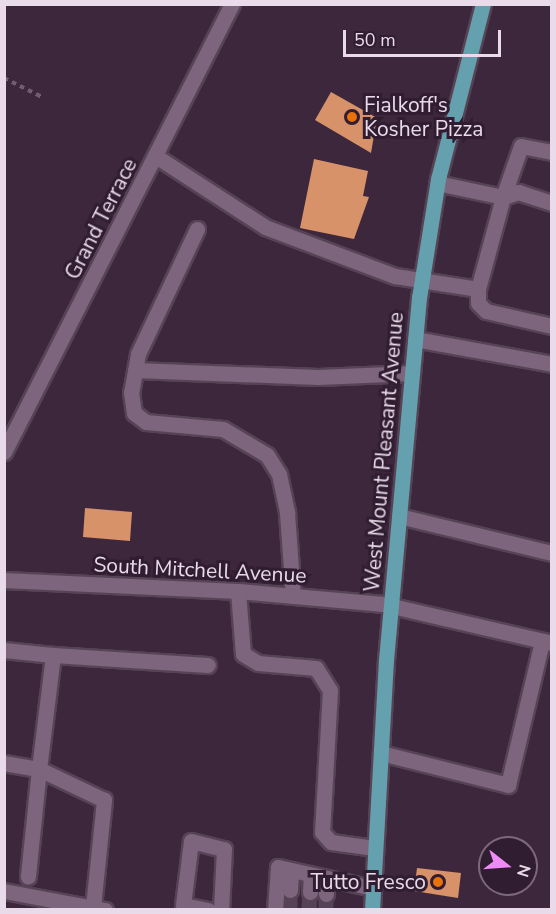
<!DOCTYPE html>
<style>
body{margin:0}
#map{position:relative;width:556px;height:914px;overflow:hidden;background:#3c273c;font-family:"Nunito Sans",sans-serif}
div>[style]{position:absolute}
[style*='--x']{left:calc(var(--x)*1px);top:calc(var(--y)*1px);width:calc(var(--w)*1px);rotate:calc(var(--a)*1deg)}
.building>*{inset:0;background:#d89269}
.minor-tunnel>*{height:15px;margin-top:-7.5px;transform-origin:0;background:repeating-linear-gradient(90deg,#564256 0 15px,transparent 0 23px)}
.path>*{height:4px;margin-top:-2px;transform-origin:0;background:repeating-linear-gradient(90deg,#715e71 0 4.5px,transparent 0 9px)}
.roads{filter:drop-shadow(2px 0 #564456) drop-shadow(-2px 0 #564456) drop-shadow(0 2px #564456) drop-shadow(0 -2px #564456)}
.minor>*{height:15px;margin:-7.5px;padding:0 7.5px;transform-origin:7.5px;border-radius:7.5px;background:#7d657d}
.major>*{height:15px;margin:-7.5px;padding:0 7.5px;transform-origin:7.5px;border-radius:7.5px;background:#64a0ad}
.dots>*{width:16px;height:16px;translate:-50% -50%;box-sizing:border-box;border:3px solid #311d32;border-radius:50%}
span{translate:-50% -50%;white-space:nowrap;text-align:center;line-height:1.15;-webkit-text-stroke:6px #311d32;paint-order:stroke}
.poi-label{font-size:21px;color:#e9dbe9}
.left{translate:0 -50%;text-align:left}
.right{translate:-100% -50%;text-align:right}
.street-label{font-size:21px;color:#e9dbe9}
.frame{position:absolute;inset:0;border:6px solid #e9dbe9;pointer-events:none}
.north{position:absolute;left:478px;top:836px;width:60px;height:60px;box-sizing:border-box;background:#311d32;border:2px solid #7b697b;border-radius:50%;rotate:107deg;font-size:16px;font-weight:700;line-height:24px;text-align:center;color:#e9dbe9}
.north::after{content:'';display:block;margin:auto;width:21px;height:27px;background:#ef8bf6;clip-path:polygon(50% 0,100% 100%,50% 72%,0 100%)}
.scale{position:absolute;left:343px;top:30px;width:158px;height:27px;box-sizing:border-box;border:3px solid #e9dbe9;border-top:0;padding-left:8px;font-size:18px;line-height:21px;white-space:nowrap;color:#e9dbe9;-webkit-text-stroke:4px #311d32;paint-order:stroke}
</style>
<div id="map">
<div class="building">
<i style="clip-path:polygon(331px 92px,377px 118px,371px 153px,315px 120px)"></i>
<i style="clip-path:polygon(314px 159px,368px 171px,363px 196px,369px 197px,354px 239px,300px 228px)"></i>
<i style="clip-path:polygon(85px 508px,132px 512px,130px 541px,83px 537px)"></i>
<i style="clip-path:polygon(417px 868px,461px 873px,458px 898px,414px 891px)"></i>
</div>
<div class="minor-tunnel">
<i style="--x:290;--y:910;--w:20;--a:-90"></i>
<i style="--x:309;--y:910;--w:18;--a:-87"></i>
<i style="--x:326;--y:910;--w:16;--a:-90"></i>
</div>
<div class="path">
<i style="--x:4;--y:78;--w:45;--a:26.6"></i>
</div>
<div class="roads">
<div class="minor">
<i style="--x:157;--y:157;--w:129;--a:32.9"></i>
<i style="--x:265;--y:227;--w:139;--a:20.7"></i>
<i style="--x:395;--y:276;--w:84;--a:8.9"></i>
<i style="--x:478;--y:289;--w:95;--a:-74.8"></i>
<i style="--x:503;--y:197;--w:67;--a:-168"></i>
<i style="--x:503;--y:197;--w:54;--a:-70.6"></i>
<i style="--x:521;--y:146;--w:32;--a:11"></i>
<i style="--x:503;--y:197;--w:16;--a:-18"></i>
<i style="--x:518;--y:192;--w:36;--a:18"></i>
<i style="--x:197;--y:229;--w:138;--a:115.3"></i>
<i style="--x:138;--y:354;--w:39;--a:100"></i>
<i style="--x:131;--y:392;--w:21;--a:82"></i>
<i style="--x:134;--y:413;--w:15;--a:37"></i>
<i style="--x:146;--y:422;--w:77;--a:5.2"></i>
<i style="--x:223;--y:429;--w:51;--a:30.6"></i>
<i style="--x:267;--y:455;--w:22;--a:58"></i>
<i style="--x:279;--y:474;--w:40;--a:78"></i>
<i style="--x:287;--y:513;--w:83;--a:85.9"></i>
<i style="--x:478;--y:289;--w:14;--a:90"></i>
<i style="--x:478;--y:303;--w:11;--a:45"></i>
<i style="--x:486;--y:311;--w:68;--a:12.8"></i>
<i style="--x:415;--y:339;--w:139;--a:10.3"></i>
<i style="--x:135;--y:370;--w:183;--a:2.2"></i>
<i style="--x:318;--y:377;--w:94;--a:-2.4"></i>
<i style="--x:4;--y:452;--w:503;--a:-63.03"></i>
<i style="--x:399;--y:516;--w:157;--a:13.6"></i>
<i style="--x:4;--y:580;--w:234;--a:2.7"></i>
<i style="--x:238;--y:591;--w:146;--a:5.1"></i>
<i style="--x:383;--y:604;--w:173;--a:13"></i>
<i style="--x:238;--y:591;--w:63;--a:85.5"></i>
<i style="--x:243;--y:654;--w:17;--a:31"></i>
<i style="--x:258;--y:663;--w:58;--a:4.9"></i>
<i style="--x:316;--y:668;--w:26;--a:58"></i>
<i style="--x:330;--y:690;--w:142;--a:93.2"></i>
<i style="--x:322;--y:832;--w:13;--a:48"></i>
<i style="--x:331;--y:842;--w:44;--a:7.8"></i>
<i style="--x:4;--y:650;--w:49;--a:5.8"></i>
<i style="--x:381;--y:753;--w:131;--a:14.1"></i>
<i style="--x:508;--y:785;--w:148;--a:-76.7"></i>
<i style="--x:4;--y:763;--w:36;--a:10"></i>
<i style="--x:39;--y:769;--w:108;--a:95.9"></i>
<i style="--x:290;--y:890;--w:20;--a:-87"></i>
<i style="--x:4;--y:891;--w:103;--a:10.7"></i>
<i style="--x:310;--y:892;--w:17;--a:-87"></i>
<i style="--x:326;--y:894;--w:16;--a:-90"></i>
<i style="--x:93;--y:907;--w:108;--a:-84.1"></i>
<i style="--x:104;--y:800;--w:72;--a:-154.5"></i>
<i style="--x:39;--y:769;--w:115;--a:-83"></i>
<i style="--x:53;--y:655;--w:155;--a:3.7"></i>
<i style="--x:208;--y:910;--w:25;--a:-169"></i>
<i style="--x:183;--y:905;--w:64;--a:-82.9"></i>
<i style="--x:191;--y:841;--w:34;--a:14"></i>
<i style="--x:224;--y:849;--w:61;--a:92.8"></i>
<i style="--x:275;--y:910;--w:43;--a:-86"></i>
<i style="--x:278;--y:867;--w:97;--a:12.5"></i>
</div>
<div class="major">
<i style="--x:372;--y:910;--w:250;--a:-86.8"></i>
<i style="--x:386;--y:660;--w:364;--a:-84.8"></i>
<i style="--x:419;--y:298;--w:121;--a:-80.9"></i>
<i style="--x:438;--y:179;--w:181;--a:-75.6"></i>
</div>
</div>
<div class="dots">
<i style="left:352px;top:117px;background:#e8710a"></i>
<i style="left:438px;top:882px;background:#e8710a"></i>
</div>
<div class="poi-label">
<span class="left" style="left:364px;top:117px">Fialkoff's<br>Kosher Pizza</span>
<span class="right" style="left:426px;top:882px">Tutto Fresco</span>
</div>
<div class="street-label">
<span style="left:101px;top:219px;rotate:-63deg">Grand Terrace</span>
<span style="left:384px;top:452px;rotate:-85deg">West Mount Pleasant Avenue</span>
<span style="left:200px;top:570px;rotate:3deg">South Mitchell Avenue</span>
</div>
<div class="frame"></div>
<div class="north">N</div>
<div class="scale">50 m</div>
</div>
